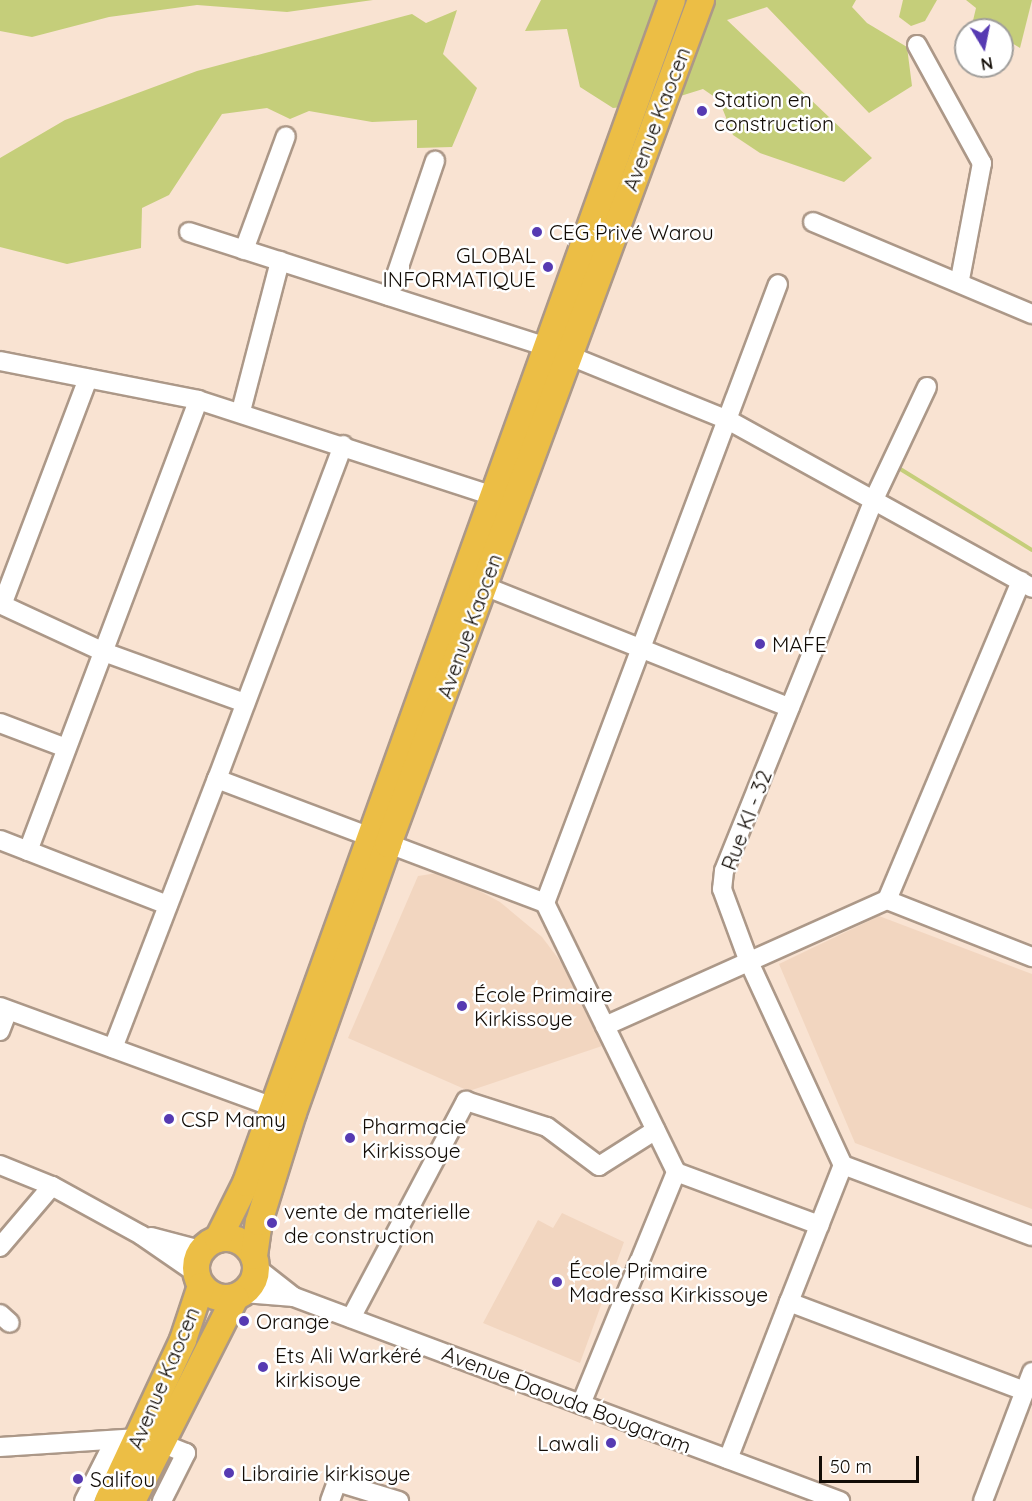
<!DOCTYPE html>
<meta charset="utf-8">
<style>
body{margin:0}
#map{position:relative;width:1032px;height:1501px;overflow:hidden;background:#f9e3d2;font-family:Quicksand,sans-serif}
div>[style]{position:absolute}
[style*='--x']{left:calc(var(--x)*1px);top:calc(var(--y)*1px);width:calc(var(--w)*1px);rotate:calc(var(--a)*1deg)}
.built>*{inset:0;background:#f2d6c0}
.water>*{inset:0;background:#c5ce7a}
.stream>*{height:4px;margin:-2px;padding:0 2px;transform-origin:2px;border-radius:2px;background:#c5ce7a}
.roads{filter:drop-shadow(2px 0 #ac9888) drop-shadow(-2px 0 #ac9888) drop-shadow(0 2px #ac9888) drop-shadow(0 -2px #ac9888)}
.minor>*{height:18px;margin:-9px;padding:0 9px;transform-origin:9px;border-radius:9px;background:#fff}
.highway>*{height:26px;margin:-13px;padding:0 13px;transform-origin:13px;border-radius:13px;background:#ecbe45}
.highway>.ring{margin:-13px;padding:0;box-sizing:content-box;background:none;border:26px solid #ecbe45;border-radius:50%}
.dots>*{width:16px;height:16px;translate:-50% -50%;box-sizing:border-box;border:3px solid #fff;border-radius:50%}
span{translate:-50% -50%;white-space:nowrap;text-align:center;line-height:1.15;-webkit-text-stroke:5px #fff;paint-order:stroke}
.poi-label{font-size:21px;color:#120c06}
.left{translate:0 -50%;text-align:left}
.right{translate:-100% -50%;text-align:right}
.street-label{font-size:21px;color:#120c06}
.north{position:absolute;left:954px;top:18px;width:60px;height:60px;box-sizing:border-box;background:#fff;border:2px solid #a09e9b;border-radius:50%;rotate:170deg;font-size:16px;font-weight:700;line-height:24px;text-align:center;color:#120c06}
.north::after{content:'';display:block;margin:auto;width:21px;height:27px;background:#563ab2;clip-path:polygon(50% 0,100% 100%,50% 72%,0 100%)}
.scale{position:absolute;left:819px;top:1456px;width:100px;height:27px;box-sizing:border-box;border:3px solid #120c06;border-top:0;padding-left:8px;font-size:18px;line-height:21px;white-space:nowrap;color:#120c06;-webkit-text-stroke:4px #fff;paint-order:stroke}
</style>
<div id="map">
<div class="built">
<i style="clip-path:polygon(444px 872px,500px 902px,542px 937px,573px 978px,605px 1045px,469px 1091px,348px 1038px,418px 876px)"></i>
<i style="clip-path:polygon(879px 916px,1032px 974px,1032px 1209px,855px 1143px,779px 964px)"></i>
<i style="clip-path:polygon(562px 1213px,624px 1242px,580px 1363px,483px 1323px,538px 1220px,553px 1228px)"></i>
</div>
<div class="water">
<i style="clip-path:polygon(0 0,373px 0,287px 12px,197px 5px,109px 17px,32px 37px,0 31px)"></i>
<i style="clip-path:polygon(541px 0,856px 0,852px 7px,867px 23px,907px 47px,912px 86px,869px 113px,767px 7px,727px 20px,872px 158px,844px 182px,760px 153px,733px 135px,719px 100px,703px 89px,658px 103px,613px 108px,580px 87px,567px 29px,525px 31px)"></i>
<i style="clip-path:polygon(903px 0,937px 0,925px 21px,911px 26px,899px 17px)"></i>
<i style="clip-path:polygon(966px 0,1032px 0,1020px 48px,1002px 37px,1002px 30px,971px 29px,976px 8px)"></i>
<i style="clip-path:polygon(457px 10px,443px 54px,477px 88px,452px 147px,417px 148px,417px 120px,372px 122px,309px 111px,290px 119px,267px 108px,222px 114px,169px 195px,142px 208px,141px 248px,67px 264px,0 247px,0 158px,65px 120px,197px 71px,412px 14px,426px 23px)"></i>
</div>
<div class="stream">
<i style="--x:897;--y:467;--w:158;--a:31.6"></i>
</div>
<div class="roads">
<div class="minor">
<i style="--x:917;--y:45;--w:135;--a:61.2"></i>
<i style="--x:982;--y:163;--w:118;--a:100.7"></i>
<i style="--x:813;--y:222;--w:238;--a:22.8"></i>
<i style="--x:189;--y:232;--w:377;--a:17.8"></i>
<i style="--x:548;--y:347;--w:194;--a:22.1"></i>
<i style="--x:728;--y:420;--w:347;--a:28.9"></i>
<i style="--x:244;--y:250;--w:121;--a:-69.8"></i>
<i style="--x:389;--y:296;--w:143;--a:-71.2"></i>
<i style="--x:0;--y:361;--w:202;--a:11.1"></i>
<i style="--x:198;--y:400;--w:311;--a:18"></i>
<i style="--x:927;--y:387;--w:122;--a:115.3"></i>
<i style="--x:875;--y:497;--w:403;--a:112"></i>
<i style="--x:724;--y:871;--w:18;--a:96"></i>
<i style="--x:722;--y:889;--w:78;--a:69.7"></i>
<i style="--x:749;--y:962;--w:224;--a:65.2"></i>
<i style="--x:843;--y:1165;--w:202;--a:20.6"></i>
<i style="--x:241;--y:411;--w:155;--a:-75.4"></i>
<i style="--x:484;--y:586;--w:329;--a:21.7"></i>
<i style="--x:0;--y:604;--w:115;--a:24.8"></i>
<i style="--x:104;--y:652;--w:150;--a:19.9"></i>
<i style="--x:2;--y:605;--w:242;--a:-69.2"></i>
<i style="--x:0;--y:723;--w:71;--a:20.7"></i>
<i style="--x:217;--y:779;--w:357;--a:-69.3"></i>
<i style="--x:0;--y:840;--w:180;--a:21.2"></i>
<i style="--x:28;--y:851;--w:482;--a:-69.3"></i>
<i style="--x:887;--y:900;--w:156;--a:21.5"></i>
<i style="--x:545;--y:903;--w:661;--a:-69.37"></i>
<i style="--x:0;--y:1007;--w:291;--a:20.1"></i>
<i style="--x:605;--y:1026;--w:309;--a:-24.1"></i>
<i style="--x:887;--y:900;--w:346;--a:-67.2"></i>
<i style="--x:0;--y:1031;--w:22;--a:-69"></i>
<i style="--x:113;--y:1048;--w:288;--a:-68.9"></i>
<i style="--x:217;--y:779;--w:351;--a:20.7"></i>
<i style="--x:545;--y:903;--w:299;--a:64"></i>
<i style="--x:676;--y:1172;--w:153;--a:20.3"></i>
<i style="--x:0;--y:1165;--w:56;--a:22"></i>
<i style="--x:52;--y:1186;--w:102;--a:28.8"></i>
<i style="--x:141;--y:1235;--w:67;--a:34.6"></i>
<i style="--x:151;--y:1237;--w:52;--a:14.6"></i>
<i style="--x:0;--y:1247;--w:80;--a:-49.6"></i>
<i style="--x:257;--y:1268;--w:47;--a:38.1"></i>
<i style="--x:244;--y:1293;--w:50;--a:4.6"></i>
<i style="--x:294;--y:1297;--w:583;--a:20.49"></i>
<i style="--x:789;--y:1302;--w:147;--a:-68.5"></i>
<i style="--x:0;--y:1314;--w:13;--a:42"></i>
<i style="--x:351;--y:1318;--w:246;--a:-62.1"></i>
<i style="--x:466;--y:1101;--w:85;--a:17.8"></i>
<i style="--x:547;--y:1127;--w:65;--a:36.9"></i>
<i style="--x:599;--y:1166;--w:67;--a:-32.3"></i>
<i style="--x:581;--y:1404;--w:251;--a:-67.7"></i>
<i style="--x:0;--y:1447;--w:139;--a:-3.7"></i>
<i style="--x:139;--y:1438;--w:23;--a:13"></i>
<i style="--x:161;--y:1443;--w:27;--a:22"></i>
<i style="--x:186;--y:1453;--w:54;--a:116.6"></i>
<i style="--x:728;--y:1459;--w:168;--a:-68.8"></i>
<i style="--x:789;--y:1302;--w:252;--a:20.7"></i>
<i style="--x:84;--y:1501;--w:68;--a:-63.1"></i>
<i style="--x:330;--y:1501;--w:20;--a:-70"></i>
<i style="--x:337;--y:1482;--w:65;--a:17"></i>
<i style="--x:983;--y:1501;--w:138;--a:-69.2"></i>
</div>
<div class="highway">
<i class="ring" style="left:196px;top:1238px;width:34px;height:34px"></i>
<i style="--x:218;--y:1239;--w:63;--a:-63.4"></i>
<i style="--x:246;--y:1183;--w:1257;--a:-70.2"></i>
<i style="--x:254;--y:1256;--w:34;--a:-82"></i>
<i style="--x:259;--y:1222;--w:114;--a:-72.7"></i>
<i style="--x:293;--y:1113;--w:285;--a:-70.5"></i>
<i style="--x:388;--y:844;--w:900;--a:-69.65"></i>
<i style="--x:108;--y:1501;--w:178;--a:-65"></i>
<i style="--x:183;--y:1340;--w:57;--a:-71.6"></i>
<i style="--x:132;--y:1501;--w:228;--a:-63.1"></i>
</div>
</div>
<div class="dots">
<i style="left:702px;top:111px;background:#563ab2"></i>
<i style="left:537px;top:232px;background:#563ab2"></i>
<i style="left:548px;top:267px;background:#563ab2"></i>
<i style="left:760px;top:644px;background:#563ab2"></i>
<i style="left:462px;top:1006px;background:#563ab2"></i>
<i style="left:169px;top:1119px;background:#563ab2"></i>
<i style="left:350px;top:1138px;background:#563ab2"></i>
<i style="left:272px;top:1223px;background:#563ab2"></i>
<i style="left:557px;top:1282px;background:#563ab2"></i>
<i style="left:244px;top:1321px;background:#563ab2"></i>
<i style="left:263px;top:1367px;background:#563ab2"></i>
<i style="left:611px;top:1443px;background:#563ab2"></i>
<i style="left:229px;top:1473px;background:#563ab2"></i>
<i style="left:78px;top:1479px;background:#563ab2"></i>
</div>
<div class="poi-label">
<span class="left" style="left:714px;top:111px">Station en<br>construction</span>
<span class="left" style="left:549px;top:232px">CEG Privé Warou</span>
<span class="right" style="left:536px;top:267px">GLOBAL<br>INFORMATIQUE</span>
<span class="left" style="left:772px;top:644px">MAFE</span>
<span class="left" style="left:474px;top:1006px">École Primaire<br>Kirkissoye</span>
<span class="left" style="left:181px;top:1119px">CSP Mamy</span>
<span class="left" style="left:362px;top:1138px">Pharmacie<br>Kirkissoye</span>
<span class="left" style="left:284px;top:1223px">vente de materielle<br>de construction</span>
<span class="left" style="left:569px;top:1282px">École Primaire<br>Madressa Kirkissoye</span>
<span class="left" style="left:256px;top:1321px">Orange</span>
<span class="left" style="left:275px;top:1367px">Ets Ali Warkéré<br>kirkisoye</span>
<span class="right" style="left:599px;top:1443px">Lawali</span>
<span class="left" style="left:241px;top:1473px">Librairie kirkisoye</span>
<span class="left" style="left:90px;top:1479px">Salifou</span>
</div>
<div class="street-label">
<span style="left:656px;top:119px;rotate:-69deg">Avenue Kaocen</span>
<span style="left:469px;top:626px;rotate:-70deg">Avenue Kaocen</span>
<span style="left:746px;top:820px;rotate:-69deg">Rue KI - 32</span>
<span style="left:163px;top:1378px;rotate:-67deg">Avenue Kaocen</span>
<span style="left:567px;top:1399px;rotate:21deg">Avenue Daouda Bougaram</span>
</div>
<div class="north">N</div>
<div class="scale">50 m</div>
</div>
